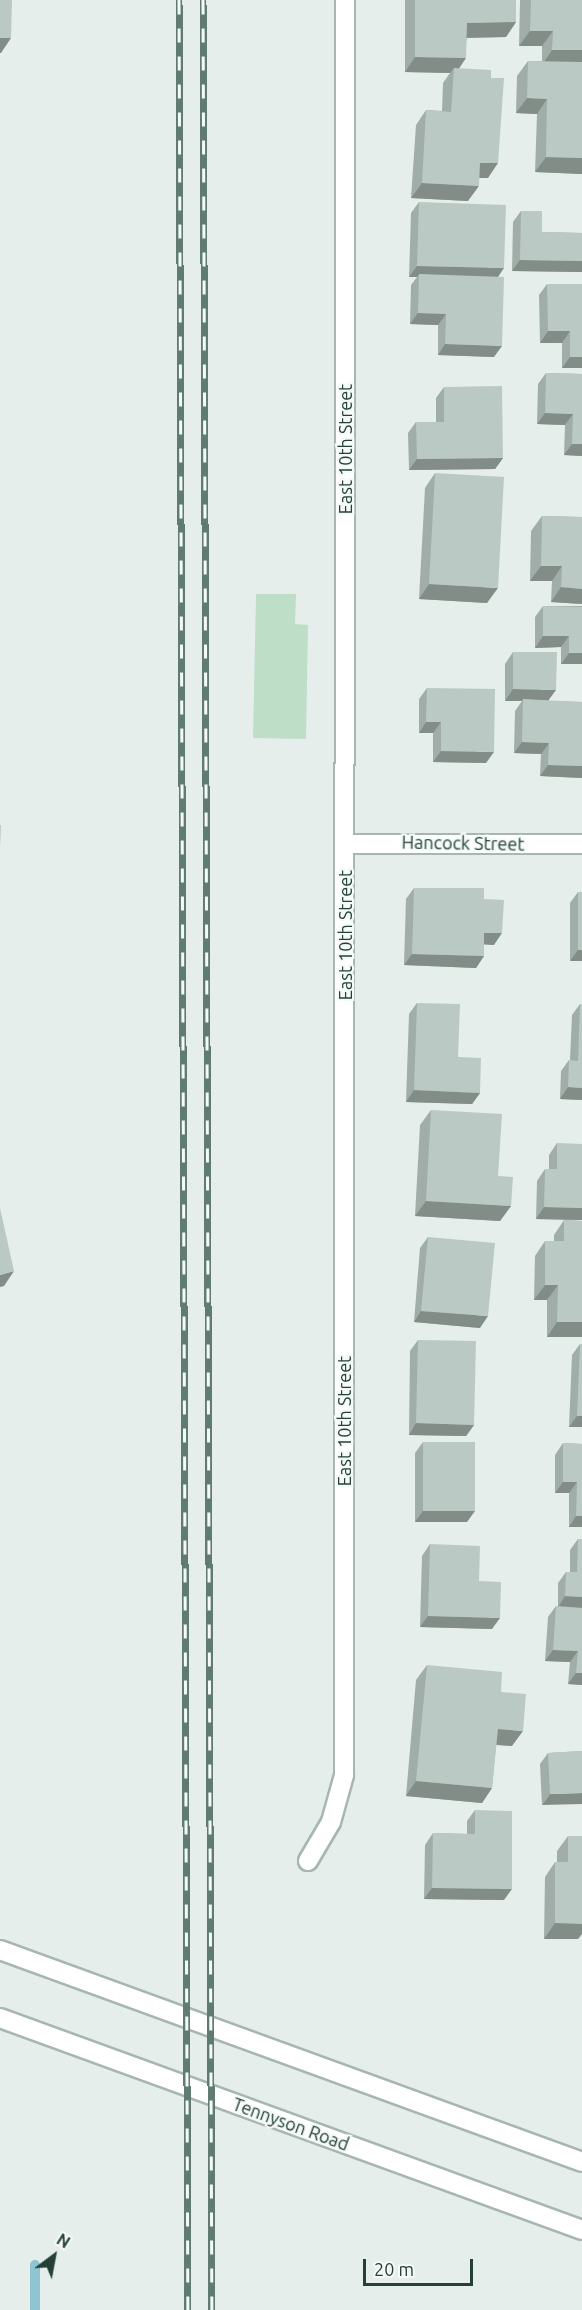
<!DOCTYPE html>
<style>
body{margin:0}
#map{position:relative;width:582px;height:2310px;overflow:hidden;background:#e5eeea;font-family:Ubuntu,sans-serif}
div>[style]{position:absolute}
[style*='--x']{left:calc(var(--x)*1px);top:calc(var(--y)*1px);width:calc(var(--w)*1px);rotate:calc(var(--a)*1deg)}
.green>*{inset:0;background:#bedec8}
.stream>*{height:10px;margin:-5px;padding:0 5px;transform-origin:5px;border-radius:5px;background:#8ec5d1}
.roads{filter:drop-shadow(2px 0 #a7b6b1) drop-shadow(-2px 0 #a7b6b1) drop-shadow(0 2px #a7b6b1) drop-shadow(0 -2px #a7b6b1)}
.street>*{height:18px;margin:-9px;padding:0 9px;transform-origin:9px;border-radius:9px;background:#fff}
.secondary>*{height:18px;margin:-9px;padding:0 9px;transform-origin:9px;border-radius:9px;background:#fff}
.rail>*{height:7px;margin-top:-3.5px;transform-origin:0;background:repeating-linear-gradient(90deg,#f5faf8 0 14px,#5f7b74 0 28px);box-sizing:border-box;border-block:2px solid #5f7b74}
.wall>*{inset:0;background:#a0ada8}
.shaded-wall>*{inset:0;background:#828d88}
.building>*{inset:0;background:#bac9c3}
span{translate:-50% -50%;white-space:nowrap;text-align:center;line-height:1.15;-webkit-text-stroke:4.5px #f5faf8;paint-order:stroke}
.street-label{font-size:18px;color:#244039}
.north{position:absolute;left:24px;top:2226px;width:60px;height:60px;-webkit-text-stroke:4px #f5faf8;paint-order:stroke;rotate:32deg;font-size:16px;font-weight:700;line-height:24px;text-align:center;color:#244039}
.north::after{content:'';display:block;margin:auto;width:21px;height:27px;background:#244039;clip-path:polygon(50% 0,100% 100%,50% 72%,0 100%)}
.scale{position:absolute;left:363px;top:2259px;width:110px;height:27px;box-sizing:border-box;border:3px solid #244039;border-top:0;padding-left:8px;font-size:18px;line-height:21px;white-space:nowrap;color:#244039;-webkit-text-stroke:4px #f5faf8;paint-order:stroke}
</style>
<div id="map">
<div class="green">
<i style="clip-path:polygon(256px 594px,296px 594px,295px 624px,308px 625px,306px 739px,253px 738px)"></i>
</div>
<div class="stream">
<i style="--x:35;--y:2265;--w:45;--a:90"></i>
</div>
<div class="roads">
<div class="street">
<i style="--x:345;--y:844;--w:237;--a:0"></i>
<i style="--x:308;--y:1861;--w:45;--a:-59.5"></i>
<i style="--x:331;--y:1822;--w:49;--a:-74.5"></i>
<i style="--x:344;--y:1775;--w:1775;--a:-89.97"></i>
</div>
<div class="secondary">
<i style="--x:0;--y:1950;--w:619;--a:20.01"></i>
<i style="--x:0;--y:2018;--w:619;--a:20.01"></i>
</div>
</div>
<div class="rail">
<i style="--x:179;--y:0;--w:2310;--a:89.78"></i>
<i style="--x:203;--y:0;--w:2310;--a:89.78"></i>
</div>
<div class="wall">
<i style="clip-path:polygon(405px 0,516px 0,516px 22px,506px 37px,467px 38px,459px 68px,488px 178px,479px 178px,468px 201px,411px 198px,416px 125px,426px 110px,442px 111px,443px 83px,450px 73px,405px 72px)"></i>
<i style="clip-path:polygon(520px 0,582px 0,582px 174px,535px 172px,537px 114px,516px 113px,517px 76px,528px 61px,542px 61px,542px 46px,519px 46px)"></i>
<i style="clip-path:polygon(419px 202px,498px 277px,494px 357px,438px 355px,438px 325px,410px 324px,411px 285px,417px 277px,409px 277px,411px 213px)"></i>
<i style="clip-path:polygon(521px 211px,542px 232px,582px 233px,582px 272px,512px 271px,513px 222px)"></i>
<i style="clip-path:polygon(547px 284px,582px 284px,582px 368px,562px 368px,562px 343px,540px 343px,539px 295px)"></i>
<i style="clip-path:polygon(546px 373px,582px 374px,582px 456px,564px 455px,565px 425px,537px 424px,538px 384px)"></i>
<i style="clip-path:polygon(444px 387px,503px 458px,495px 469px,409px 470px,408px 433px,416px 422px,436px 422px,436px 398px)"></i>
<i style="clip-path:polygon(435px 473px,487px 603px,419px 599px,425px 488px)"></i>
<i style="clip-path:polygon(542px 516px,582px 517px,582px 604px,551px 602px,552px 581px,530px 581px,531px 531px)"></i>
<i style="clip-path:polygon(543px 606px,582px 606px,582px 664px,561px 664px,561px 647px,535px 648px,535px 617px)"></i>
<i style="clip-path:polygon(513px 652px,549px 701px,582px 702px,582px 778px,540px 776px,541px 754px,514px 753px,515px 711px,522px 701px,505px 701px,505px 664px)"></i>
<i style="clip-path:polygon(427px 688px,486px 763px,433px 762px,433px 733px,419px 733px,419px 699px)"></i>
<i style="clip-path:polygon(414px 888px,484px 899px,494px 945px,484px 944px,484px 956px,476px 968px,404px 965px,406px 899px)"></i>
<i style="clip-path:polygon(578px 892px,582px 892px,582px 961px,570px 961px,570px 903px)"></i>
<i style="clip-path:polygon(417px 1003px,458px 1057px,480px 1093px,472px 1104px,406px 1102px,409px 1014px)"></i>
<i style="clip-path:polygon(580px 1004px,582px 1100px,560px 1099px,561px 1071px,569px 1060px,570px 1060px,572px 1015px)"></i>
<i style="clip-path:polygon(431px 1110px,498px 1176px,511px 1206px,500px 1221px,415px 1216px,420px 1125px)"></i>
<i style="clip-path:polygon(557px 1143px,582px 1220px,536px 1219px,537px 1181px,545px 1169px,549px 1169px,549px 1155px)"></i>
<i style="clip-path:polygon(564px 1220px,582px 1221px,582px 1337px,547px 1337px,547px 1300px,534px 1300px,535px 1256px,545px 1241px,554px 1241px,554px 1235px)"></i>
<i style="clip-path:polygon(428px 1237px,480px 1328px,414px 1322px,420px 1248px)"></i>
<i style="clip-path:polygon(418px 1340px,474px 1425px,466px 1436px,409px 1435px,410px 1351px)"></i>
<i style="clip-path:polygon(580px 1344px,582px 1427px,569px 1427px,572px 1355px)"></i>
<i style="clip-path:polygon(423px 1442px,467px 1522px,415px 1522px,415px 1453px)"></i>
<i style="clip-path:polygon(563px 1443px,582px 1444px,582px 1527px,569px 1527px,569px 1493px,555px 1493px,555px 1455px)"></i>
<i style="clip-path:polygon(578px 1539px,582px 1539px,582px 1685px,568px 1684px,570px 1662px,545px 1661px,548px 1617px,556px 1606px,558px 1606px,558px 1583px,566px 1572px,570px 1572px,570px 1550px)"></i>
<i style="clip-path:polygon(430px 1544px,479px 1581px,492px 1629px,420px 1627px,422px 1556px)"></i>
<i style="clip-path:polygon(427px 1665px,501px 1692px,512px 1746px,496px 1745px,492px 1788px,482px 1803px,406px 1796px,416px 1680px)"></i>
<i style="clip-path:polygon(582px 1751px,542px 1805px,540px 1764px,548px 1753px)"></i>
<i style="clip-path:polygon(475px 1810px,504px 1900px,424px 1899px,425px 1845px,433px 1833px,467px 1834px,467px 1821px)"></i>
<i style="clip-path:polygon(568px 1836px,578px 1939px,544px 1939px,545px 1877px,555px 1862px,557px 1862px,557px 1851px)"></i>
</div>
<div class="shaded-wall">
<i style="clip-path:polygon(516px 22px,506px 37px,456px 38px,467px 23px)"></i>
<i style="clip-path:polygon(530px 31px,553px 31px,542px 46px,519px 46px)"></i>
<i style="clip-path:polygon(0 38px,11px 38px,1px 53px,0 53px)"></i>
<i style="clip-path:polygon(552px 50px,582px 50px,582px 65px,542px 65px)"></i>
<i style="clip-path:polygon(415px 57px,466px 58px,456px 73px,454px 68px,450px 73px,405px 72px)"></i>
<i style="clip-path:polygon(527px 98px,547px 99px,537px 114px,516px 113px)"></i>
<i style="clip-path:polygon(546px 157px,582px 158px,582px 174px,535px 172px)"></i>
<i style="clip-path:polygon(480px 163px,498px 163px,488px 178px,469px 178px)"></i>
<i style="clip-path:polygon(422px 183px,479px 186px,468px 201px,411px 198px)"></i>
<i style="clip-path:polygon(520px 260px,582px 261px,582px 272px,512px 271px)"></i>
<i style="clip-path:polygon(417px 266px,504px 268px,496px 280px,419px 274px,417px 277px,409px 277px)"></i>
<i style="clip-path:polygon(418px 313px,446px 314px,438px 325px,410px 324px)"></i>
<i style="clip-path:polygon(548px 331px,570px 331px,562px 343px,540px 343px)"></i>
<i style="clip-path:polygon(445px 344px,502px 346px,494px 357px,438px 355px)"></i>
<i style="clip-path:polygon(570px 357px,582px 357px,582px 368px,562px 368px)"></i>
<i style="clip-path:polygon(545px 413px,573px 414px,565px 425px,537px 424px)"></i>
<i style="clip-path:polygon(572px 444px,582px 444px,582px 456px,564px 455px)"></i>
<i style="clip-path:polygon(503px 458px,495px 469px,409px 470px,417px 459px)"></i>
<i style="clip-path:polygon(541px 566px,562px 566px,552px 581px,530px 581px)"></i>
<i style="clip-path:polygon(429px 584px,498px 588px,487px 603px,419px 599px)"></i>
<i style="clip-path:polygon(561px 587px,582px 589px,582px 604px,551px 602px)"></i>
<i style="clip-path:polygon(543px 636px,569px 636px,561px 647px,535px 648px)"></i>
<i style="clip-path:polygon(569px 653px,582px 653px,582px 664px,561px 664px)"></i>
<i style="clip-path:polygon(513px 689px,556px 690px,548px 701px,523px 699px,522px 701px,505px 701px)"></i>
<i style="clip-path:polygon(426px 722px,441px 722px,433px 733px,419px 733px)"></i>
<i style="clip-path:polygon(522px 742px,549px 743px,541px 754px,514px 753px)"></i>
<i style="clip-path:polygon(441px 751px,494px 752px,486px 763px,433px 762px)"></i>
<i style="clip-path:polygon(548px 765px,582px 766px,582px 778px,540px 776px)"></i>
<i style="clip-path:polygon(484px 933px,502px 933px,494px 945px,476px 944px)"></i>
<i style="clip-path:polygon(578px 950px,582px 950px,582px 961px,570px 961px)"></i>
<i style="clip-path:polygon(412px 954px,484px 956px,476px 968px,404px 965px)"></i>
<i style="clip-path:polygon(568px 1087px,582px 1088px,582px 1100px,560px 1099px)"></i>
<i style="clip-path:polygon(414px 1090px,480px 1093px,472px 1104px,406px 1102px)"></i>
<i style="clip-path:polygon(426px 1201px,511px 1206px,500px 1221px,415px 1216px)"></i>
<i style="clip-path:polygon(544px 1207px,582px 1208px,582px 1220px,536px 1219px)"></i>
<i style="clip-path:polygon(14px 1271px,4px 1286px,0 1287px,0 1275px)"></i>
<i style="clip-path:polygon(545px 1285px,558px 1285px,547px 1300px,534px 1300px)"></i>
<i style="clip-path:polygon(421px 1311px,488px 1316px,480px 1328px,414px 1322px)"></i>
<i style="clip-path:polygon(557px 1322px,582px 1322px,582px 1337px,547px 1337px)"></i>
<i style="clip-path:polygon(577px 1416px,582px 1416px,582px 1427px,569px 1427px)"></i>
<i style="clip-path:polygon(416px 1423px,474px 1425px,466px 1436px,409px 1435px)"></i>
<i style="clip-path:polygon(563px 1482px,577px 1482px,569px 1493px,555px 1493px)"></i>
<i style="clip-path:polygon(423px 1511px,475px 1511px,467px 1522px,415px 1522px)"></i>
<i style="clip-path:polygon(576px 1516px,582px 1516px,582px 1527px,569px 1527px)"></i>
<i style="clip-path:polygon(565px 1596px,582px 1597px,582px 1608px,558px 1607px)"></i>
<i style="clip-path:polygon(428px 1616px,500px 1618px,492px 1629px,420px 1627px)"></i>
<i style="clip-path:polygon(553px 1650px,578px 1651px,570px 1662px,545px 1661px)"></i>
<i style="clip-path:polygon(576px 1673px,582px 1673px,582px 1685px,568px 1684px)"></i>
<i style="clip-path:polygon(498px 1729px,523px 1731px,512px 1746px,487px 1744px)"></i>
<i style="clip-path:polygon(416px 1781px,492px 1788px,482px 1803px,406px 1796px)"></i>
<i style="clip-path:polygon(582px 1793px,582px 1804px,542px 1805px,550px 1794px)"></i>
<i style="clip-path:polygon(432px 1888px,512px 1889px,504px 1900px,424px 1899px)"></i>
<i style="clip-path:polygon(582px 1919px,582px 1934px,578px 1939px,544px 1939px,555px 1923px)"></i>
</div>
<div class="building">
<i style="clip-path:polygon(0 0,12px 0,11px 38px,0 38px)"></i>
<i style="clip-path:polygon(415px 0,516px 0,516px 22px,467px 23px,466px 58px,415px 57px)"></i>
<i style="clip-path:polygon(531px 0,582px 0,582px 50px,552px 50px,553px 31px,530px 31px)"></i>
<i style="clip-path:polygon(528px 61px,582px 62px,582px 158px,546px 157px,547px 99px,527px 98px)"></i>
<i style="clip-path:polygon(454px 68px,491px 70px,491px 78px,504px 78px,498px 163px,480px 163px,479px 186px,422px 183px,426px 110px,451px 112px)"></i>
<i style="clip-path:polygon(419px 202px,506px 205px,504px 268px,417px 266px)"></i>
<i style="clip-path:polygon(521px 211px,542px 211px,542px 232px,582px 233px,582px 261px,520px 260px)"></i>
<i style="clip-path:polygon(419px 274px,504px 277px,502px 346px,445px 344px,446px 314px,418px 313px)"></i>
<i style="clip-path:polygon(547px 284px,582px 284px,582px 357px,570px 357px,570px 331px,548px 331px)"></i>
<i style="clip-path:polygon(546px 373px,582px 374px,582px 444px,572px 444px,573px 414px,545px 413px)"></i>
<i style="clip-path:polygon(502px 386px,503px 458px,417px 459px,416px 422px,444px 422px,444px 387px)"></i>
<i style="clip-path:polygon(435px 473px,504px 477px,498px 588px,429px 584px)"></i>
<i style="clip-path:polygon(542px 516px,582px 517px,582px 589px,561px 587px,562px 566px,541px 566px)"></i>
<i style="clip-path:polygon(543px 606px,582px 607px,582px 653px,569px 653px,569px 636px,543px 636px)"></i>
<i style="clip-path:polygon(513px 652px,557px 652px,556px 690px,513px 689px)"></i>
<i style="clip-path:polygon(427px 688px,495px 689px,494px 752px,441px 751px,441px 722px,426px 722px)"></i>
<i style="clip-path:polygon(523px 699px,582px 702px,582px 766px,548px 765px,549px 743px,522px 742px)"></i>
<i style="clip-path:polygon(0 825px,1px 825px,0 849px)"></i>
<i style="clip-path:polygon(414px 888px,484px 888px,484px 899px,504px 900px,502px 933px,484px 933px,484px 956px,412px 954px)"></i>
<i style="clip-path:polygon(578px 892px,582px 892px,582px 950px,578px 950px)"></i>
<i style="clip-path:polygon(417px 1003px,460px 1004px,458px 1057px,481px 1058px,480px 1093px,414px 1090px)"></i>
<i style="clip-path:polygon(580px 1004px,582px 1004px,582px 1088px,568px 1087px,569px 1060px,578px 1061px)"></i>
<i style="clip-path:polygon(431px 1110px,502px 1114px,498px 1176px,513px 1177px,511px 1206px,426px 1201px)"></i>
<i style="clip-path:polygon(557px 1143px,582px 1144px,582px 1208px,544px 1207px,545px 1169px,557px 1169px)"></i>
<i style="clip-path:polygon(0 1208px,14px 1271px,0 1275px)"></i>
<i style="clip-path:polygon(564px 1220px,582px 1221px,582px 1322px,557px 1322px,558px 1285px,545px 1285px,545px 1241px,564px 1241px)"></i>
<i style="clip-path:polygon(428px 1237px,495px 1243px,488px 1316px,421px 1311px)"></i>
<i style="clip-path:polygon(418px 1340px,476px 1341px,474px 1425px,416px 1423px)"></i>
<i style="clip-path:polygon(580px 1344px,582px 1344px,582px 1416px,577px 1416px)"></i>
<i style="clip-path:polygon(423px 1442px,475px 1442px,475px 1511px,423px 1511px)"></i>
<i style="clip-path:polygon(563px 1443px,582px 1444px,582px 1516px,576px 1516px,577px 1482px,563px 1482px)"></i>
<i style="clip-path:polygon(578px 1539px,582px 1539px,582px 1597px,565px 1596px,566px 1572px,577px 1572px)"></i>
<i style="clip-path:polygon(430px 1544px,480px 1546px,479px 1581px,501px 1582px,500px 1618px,428px 1616px)"></i>
<i style="clip-path:polygon(556px 1606px,582px 1608px,582px 1673px,576px 1673px,578px 1651px,553px 1650px)"></i>
<i style="clip-path:polygon(427px 1665px,502px 1672px,501px 1692px,526px 1694px,523px 1731px,498px 1729px,492px 1788px,416px 1781px)"></i>
<i style="clip-path:polygon(582px 1751px,582px 1793px,550px 1794px,548px 1753px)"></i>
<i style="clip-path:polygon(475px 1810px,512px 1811px,512px 1889px,432px 1888px,433px 1833px,475px 1834px)"></i>
<i style="clip-path:polygon(568px 1836px,582px 1836px,582px 1924px,555px 1923px,555px 1862px,568px 1862px)"></i>
</div>
<div class="street-label">
<span style="left:345px;top:449px;rotate:-90deg">East 10th Street</span>
<span style="left:463px;top:843px;rotate:1deg">Hancock Street</span>
<span style="left:345px;top:935px;rotate:-90deg">East 10th Street</span>
<span style="left:344px;top:1421px;rotate:-90deg">East 10th Street</span>
<span style="left:291px;top:2124px;rotate:20deg">Tennyson Road</span>
</div>
<div class="north">N</div>
<div class="scale">20 m</div>
</div>
